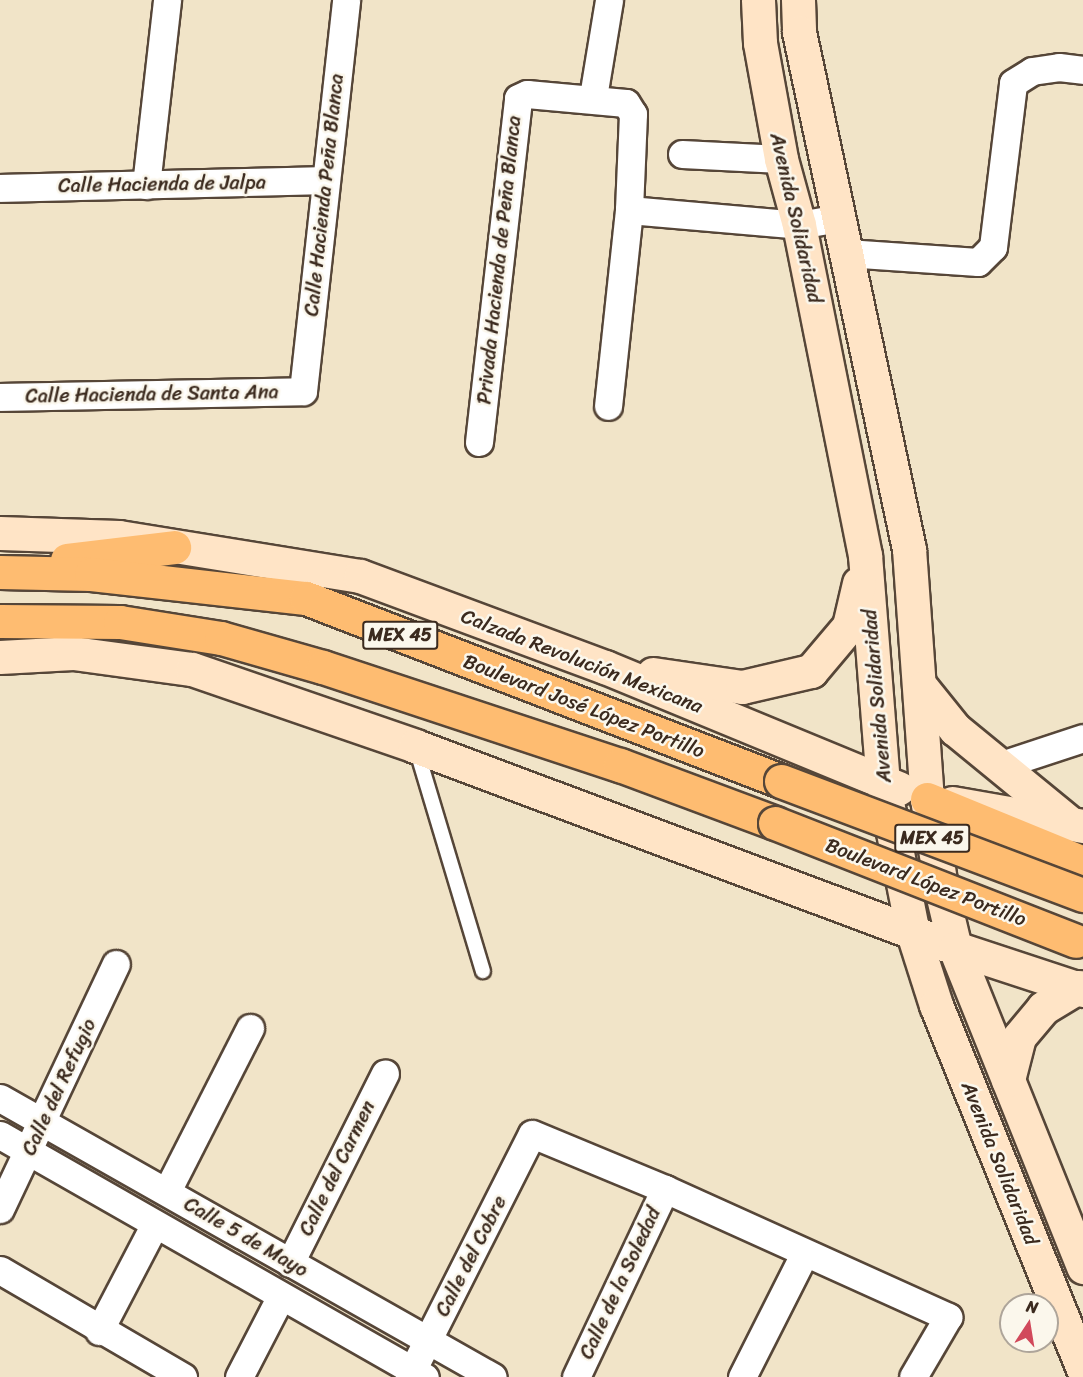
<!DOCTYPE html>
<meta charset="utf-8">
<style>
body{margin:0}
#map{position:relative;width:1083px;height:1377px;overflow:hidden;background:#f1e4c8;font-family:Sriracha,sans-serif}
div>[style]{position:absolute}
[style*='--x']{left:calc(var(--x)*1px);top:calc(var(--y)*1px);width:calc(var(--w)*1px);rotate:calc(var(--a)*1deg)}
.roads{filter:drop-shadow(2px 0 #564638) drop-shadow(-2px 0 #564638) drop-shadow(0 2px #564638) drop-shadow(0 -2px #564638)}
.lane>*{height:14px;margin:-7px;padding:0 7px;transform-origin:7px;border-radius:7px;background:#fff}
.street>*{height:27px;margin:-13.5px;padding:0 13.5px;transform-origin:13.5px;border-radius:13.5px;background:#fff}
.secondary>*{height:33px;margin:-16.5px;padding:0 16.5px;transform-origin:16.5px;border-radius:16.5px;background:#ffe4c6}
.primary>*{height:33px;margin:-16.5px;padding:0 16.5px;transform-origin:16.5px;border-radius:16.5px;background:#febc71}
.bridges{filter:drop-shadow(2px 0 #564638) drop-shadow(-2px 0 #564638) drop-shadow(0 2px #564638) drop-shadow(0 -2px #564638)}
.primary-bridge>*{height:33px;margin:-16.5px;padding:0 16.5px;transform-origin:16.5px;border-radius:16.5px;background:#febc71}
span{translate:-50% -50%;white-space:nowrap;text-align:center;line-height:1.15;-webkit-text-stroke:5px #fbf7ec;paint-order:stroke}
.shield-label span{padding:2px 4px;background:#fbf7ec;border:2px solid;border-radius:4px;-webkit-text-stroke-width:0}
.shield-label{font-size:18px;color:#3b2a1e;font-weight:700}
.street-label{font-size:20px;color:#3b2a1e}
.north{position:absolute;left:999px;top:1293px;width:60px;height:60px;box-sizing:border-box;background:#fbf7ec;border:2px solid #aea59a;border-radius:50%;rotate:12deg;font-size:16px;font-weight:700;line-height:24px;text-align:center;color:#3b2a1e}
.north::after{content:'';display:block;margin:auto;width:21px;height:27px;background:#d1495b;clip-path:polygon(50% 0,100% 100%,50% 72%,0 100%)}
</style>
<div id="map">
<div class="roads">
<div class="lane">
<i style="--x:416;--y:748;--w:233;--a:73.3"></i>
</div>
<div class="street">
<i style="--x:593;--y:97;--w:98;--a:-80.6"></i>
<i style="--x:682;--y:154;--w:99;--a:2.9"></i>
<i style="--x:146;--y:185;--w:186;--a:-83.5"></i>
<i style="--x:0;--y:188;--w:325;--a:-1.4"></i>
<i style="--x:629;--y:210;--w:171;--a:5"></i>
<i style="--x:799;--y:225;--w:39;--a:-10"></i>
<i style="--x:846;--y:253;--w:132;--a:3.9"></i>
<i style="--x:978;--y:262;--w:21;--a:-45"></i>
<i style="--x:993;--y:247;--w:165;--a:-83"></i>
<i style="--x:1013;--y:83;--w:22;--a:-32"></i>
<i style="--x:1032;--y:71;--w:27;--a:-8"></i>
<i style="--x:1059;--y:67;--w:24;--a:7"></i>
<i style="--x:0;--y:397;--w:303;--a:-1.1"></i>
<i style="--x:303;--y:391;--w:393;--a:-83.7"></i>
<i style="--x:479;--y:442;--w:346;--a:-83.5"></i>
<i style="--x:518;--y:98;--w:10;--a:-24"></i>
<i style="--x:527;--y:94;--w:99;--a:5.2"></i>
<i style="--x:626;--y:103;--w:13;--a:58"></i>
<i style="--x:633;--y:114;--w:96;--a:92.4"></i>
<i style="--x:629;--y:210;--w:197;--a:96.1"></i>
<i style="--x:998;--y:766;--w:89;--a:-18.2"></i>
<i style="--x:0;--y:1098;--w:566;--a:29.51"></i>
<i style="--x:0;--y:1135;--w:489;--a:29.7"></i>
<i style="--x:167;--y:1191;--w:183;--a:-63"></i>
<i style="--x:0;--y:1209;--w:271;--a:-64.7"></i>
<i style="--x:290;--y:1263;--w:212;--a:-63.4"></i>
<i style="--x:0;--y:1270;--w:212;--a:30.3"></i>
<i style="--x:99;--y:1331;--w:119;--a:-62.4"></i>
<i style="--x:239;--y:1377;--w:89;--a:-62.6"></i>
<i style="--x:409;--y:1377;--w:272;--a:-63.2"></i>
<i style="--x:532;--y:1134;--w:144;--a:22.5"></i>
<i style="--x:665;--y:1189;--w:311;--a:24.3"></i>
<i style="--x:948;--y:1317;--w:69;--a:120.3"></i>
<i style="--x:576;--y:1377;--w:208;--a:-64.7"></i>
<i style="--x:742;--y:1377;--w:138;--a:-63.2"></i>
</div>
<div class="secondary">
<i style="--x:758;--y:0;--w:43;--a:87.3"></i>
<i style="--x:760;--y:43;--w:118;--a:79.7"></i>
<i style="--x:781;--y:159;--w:68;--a:74.7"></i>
<i style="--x:799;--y:225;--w:337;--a:78.7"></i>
<i style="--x:865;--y:555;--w:228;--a:85.5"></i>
<i style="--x:883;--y:782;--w:154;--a:78.8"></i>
<i style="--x:913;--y:933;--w:76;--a:72.3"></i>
<i style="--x:936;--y:1005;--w:393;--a:68"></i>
<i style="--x:798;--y:0;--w:32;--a:88"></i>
<i style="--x:799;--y:32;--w:529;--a:77.99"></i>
<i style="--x:909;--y:549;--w:251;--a:85.9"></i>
<i style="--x:927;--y:799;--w:95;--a:80.9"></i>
<i style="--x:942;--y:893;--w:57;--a:76.7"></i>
<i style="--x:955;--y:948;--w:344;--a:68.1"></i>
<i style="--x:0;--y:533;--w:119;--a:1.9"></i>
<i style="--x:119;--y:537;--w:244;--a:9.2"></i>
<i style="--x:360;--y:576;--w:261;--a:20.4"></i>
<i style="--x:605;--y:667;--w:318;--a:22.4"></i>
<i style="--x:0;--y:657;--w:73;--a:-3.1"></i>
<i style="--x:73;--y:653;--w:120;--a:7.7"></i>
<i style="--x:192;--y:669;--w:236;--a:19"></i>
<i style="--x:415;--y:746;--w:577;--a:20.51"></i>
<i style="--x:955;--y:948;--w:135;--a:18.2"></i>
<i style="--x:653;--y:674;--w:90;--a:8.3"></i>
<i style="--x:742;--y:687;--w:71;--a:-13.1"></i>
<i style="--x:811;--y:671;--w:59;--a:-49.8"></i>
<i style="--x:849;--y:626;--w:44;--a:-76.9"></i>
<i style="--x:922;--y:688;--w:53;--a:51.2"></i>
<i style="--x:955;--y:729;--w:144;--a:39.3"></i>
<i style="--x:952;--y:803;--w:133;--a:10"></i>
<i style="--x:1008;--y:1080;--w:44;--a:-75.7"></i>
<i style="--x:1019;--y:1037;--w:38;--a:-50"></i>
<i style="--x:1043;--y:1008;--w:41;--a:-31"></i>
</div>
<div class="primary">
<i style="--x:67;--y:560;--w:108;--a:-6.9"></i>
<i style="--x:0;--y:572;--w:91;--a:1.3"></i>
<i style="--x:91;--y:574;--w:216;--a:6.4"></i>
<i style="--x:306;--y:598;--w:509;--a:21.07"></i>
<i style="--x:0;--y:621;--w:120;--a:0.5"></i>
<i style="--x:120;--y:622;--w:102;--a:9"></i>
<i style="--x:221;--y:638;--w:106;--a:15.9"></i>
<i style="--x:323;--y:667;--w:313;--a:18.3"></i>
<i style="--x:620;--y:765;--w:165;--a:20.5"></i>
<i style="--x:927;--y:799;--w:169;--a:22.3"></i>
</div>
</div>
<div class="bridges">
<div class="primary-bridge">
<i style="--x:781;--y:781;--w:323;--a:20.7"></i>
<i style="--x:775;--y:823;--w:323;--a:21.4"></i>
</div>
</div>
<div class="shield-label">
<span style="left:400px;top:635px">MEX 45</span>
<span style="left:932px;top:838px">MEX 45</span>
</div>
<div class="street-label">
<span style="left:162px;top:184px;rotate:-1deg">Calle Hacienda de Jalpa</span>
<span style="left:324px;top:195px;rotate:-84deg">Calle Hacienda Peña Blanca</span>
<span style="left:796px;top:218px;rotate:77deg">Avenida Solidaridad</span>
<span style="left:499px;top:260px;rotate:-84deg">Privada Hacienda de Peña Blanca</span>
<span style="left:152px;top:394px;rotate:-1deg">Calle Hacienda de Santa Ana</span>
<span style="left:582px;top:661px;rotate:21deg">Calzada Revolución Mexicana</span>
<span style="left:877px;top:696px;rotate:-95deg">Avenida Solidaridad</span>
<span style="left:584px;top:706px;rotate:21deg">Boulevard José López Portillo</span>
<span style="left:926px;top:882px;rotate:21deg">Boulevard López Portillo</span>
<span style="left:59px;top:1087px;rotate:-65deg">Calle del Refugio</span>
<span style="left:1000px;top:1163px;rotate:68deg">Avenida Solidaridad</span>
<span style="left:337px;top:1168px;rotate:-64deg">Calle del Carmen</span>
<span style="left:246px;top:1237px;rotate:30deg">Calle 5 de Mayo</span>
<span style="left:471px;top:1256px;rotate:-63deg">Calle del Cobre</span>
<span style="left:620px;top:1283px;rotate:-65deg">Calle de la Soledad</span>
</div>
<div class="north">N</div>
</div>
